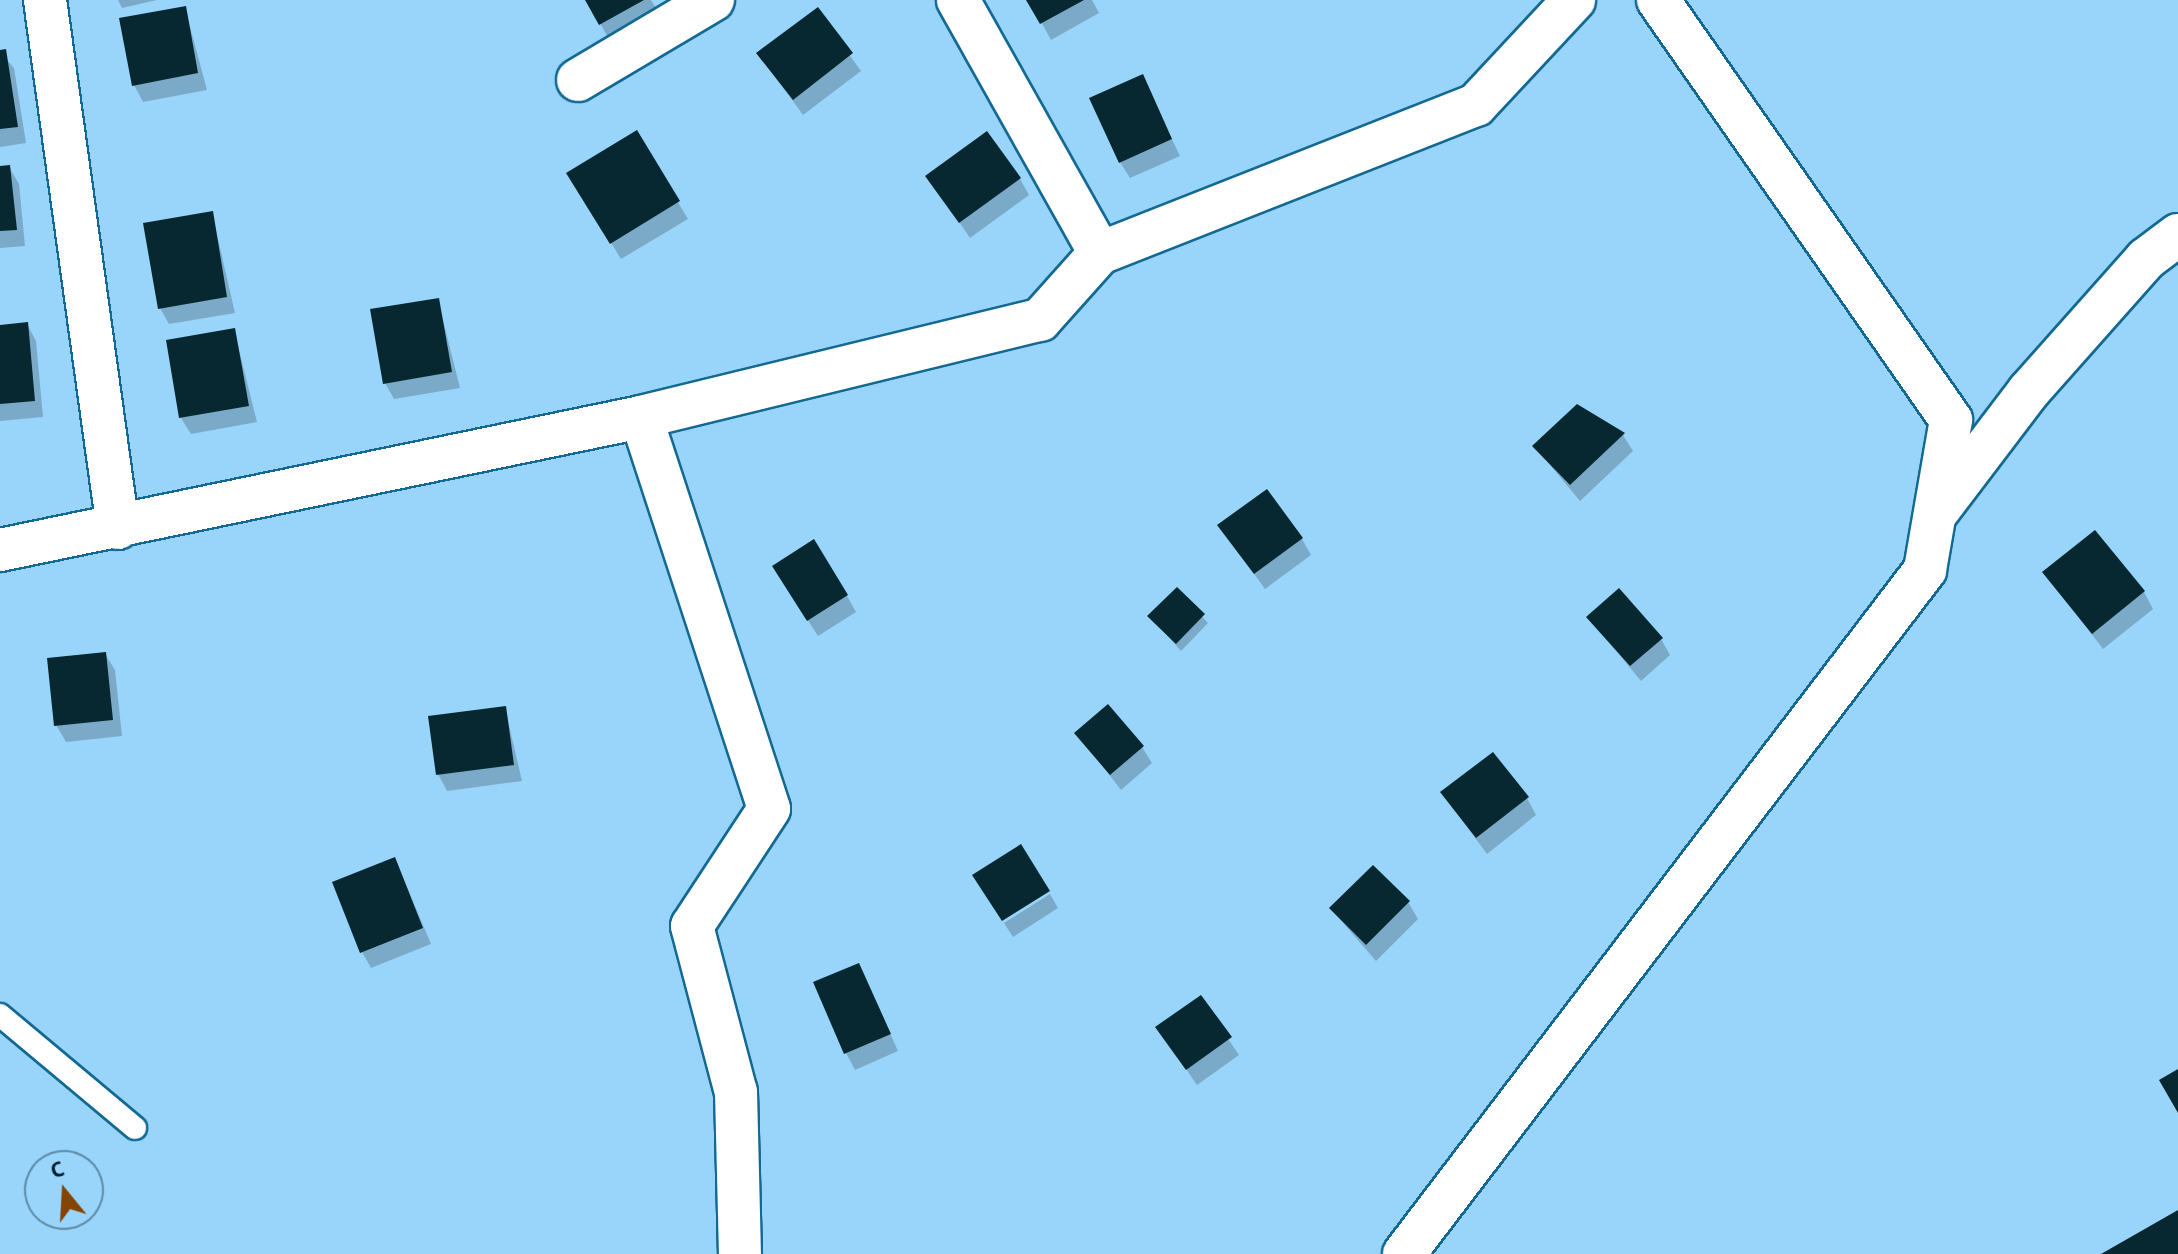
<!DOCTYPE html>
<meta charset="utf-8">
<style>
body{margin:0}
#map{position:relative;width:2178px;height:1254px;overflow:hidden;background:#99d5fa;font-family:"PT Sans",sans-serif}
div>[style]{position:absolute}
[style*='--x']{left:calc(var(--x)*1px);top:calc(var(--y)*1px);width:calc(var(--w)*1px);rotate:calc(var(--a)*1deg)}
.shadow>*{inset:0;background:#0003}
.building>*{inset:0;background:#072830}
.roads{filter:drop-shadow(2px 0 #136993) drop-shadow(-2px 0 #136993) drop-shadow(0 2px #136993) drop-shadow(0 -2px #136993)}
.service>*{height:22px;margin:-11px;padding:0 11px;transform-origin:11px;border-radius:11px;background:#fff}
.minor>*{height:42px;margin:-21px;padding:0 21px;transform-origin:21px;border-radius:21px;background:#fff}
span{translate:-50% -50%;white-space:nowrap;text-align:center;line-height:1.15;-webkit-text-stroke:8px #99d5fa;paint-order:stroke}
.north{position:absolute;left:24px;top:1150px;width:80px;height:80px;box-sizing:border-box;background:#99d5fa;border:2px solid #5c8aa7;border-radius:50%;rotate:342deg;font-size:22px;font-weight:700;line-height:32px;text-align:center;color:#001a2b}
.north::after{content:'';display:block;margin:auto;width:28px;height:36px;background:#834406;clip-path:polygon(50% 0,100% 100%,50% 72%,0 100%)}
</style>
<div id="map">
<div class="shadow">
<i style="clip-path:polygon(118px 0,157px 0,122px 8px)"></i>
<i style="clip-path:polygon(587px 0,651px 0,659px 13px,610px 41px)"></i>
<i style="clip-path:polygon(1029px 0,1092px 0,1099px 13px,1051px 40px)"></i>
<i style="clip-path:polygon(185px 8px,207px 90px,143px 102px,134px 85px)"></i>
<i style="clip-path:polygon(817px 10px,861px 71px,803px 115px,759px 54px)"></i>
<i style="clip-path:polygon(0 52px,14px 68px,26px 143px,0 147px)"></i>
<i style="clip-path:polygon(1142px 77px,1180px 156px,1130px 178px,1120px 162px)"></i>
<i style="clip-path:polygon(636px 133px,688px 219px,621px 259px,579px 190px)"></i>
<i style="clip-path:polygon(9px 167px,19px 184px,25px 246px,0 248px,0 168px)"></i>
<i style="clip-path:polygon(928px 176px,1020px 179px,1029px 195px,970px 238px)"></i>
<i style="clip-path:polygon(212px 213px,235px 313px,169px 324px,160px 308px)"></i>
<i style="clip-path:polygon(438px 300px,460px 388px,394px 399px,385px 383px)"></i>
<i style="clip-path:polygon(27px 324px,36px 341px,43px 417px,0 421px,0 327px)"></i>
<i style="clip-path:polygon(234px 330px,257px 422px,191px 434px,181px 418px)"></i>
<i style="clip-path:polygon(1623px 435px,1633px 451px,1580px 501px,1535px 447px)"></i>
<i style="clip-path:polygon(1220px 526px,1302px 539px,1311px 555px,1265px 589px)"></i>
<i style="clip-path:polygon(2045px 573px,2144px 592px,2153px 609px,2103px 649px)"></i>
<i style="clip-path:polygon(784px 583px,847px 596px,856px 612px,818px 636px)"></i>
<i style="clip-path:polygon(1177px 590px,1208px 623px,1181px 651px,1150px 616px)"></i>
<i style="clip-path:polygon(1589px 618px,1661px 639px,1670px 655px,1641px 681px)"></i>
<i style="clip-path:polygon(105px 654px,115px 670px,122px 736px,66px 742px,56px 725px)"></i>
<i style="clip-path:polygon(505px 708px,522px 781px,447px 791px,438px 774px)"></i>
<i style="clip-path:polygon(1077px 733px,1142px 747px,1152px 763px,1121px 790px)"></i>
<i style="clip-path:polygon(1442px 793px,1527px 798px,1536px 815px,1487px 854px)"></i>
<i style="clip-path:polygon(395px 859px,431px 944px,371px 968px,362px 952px)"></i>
<i style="clip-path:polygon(1050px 894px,1058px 908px,1013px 937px,1004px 923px)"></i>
<i style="clip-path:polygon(1408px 902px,1418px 919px,1376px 961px,1331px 909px)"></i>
<i style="clip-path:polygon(859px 965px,898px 1051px,855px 1070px,846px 1053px)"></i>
<i style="clip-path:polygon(1200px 997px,1239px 1055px,1197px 1085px,1158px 1028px)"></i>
</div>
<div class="building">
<i style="clip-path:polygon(585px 0,644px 0,599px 25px)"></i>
<i style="clip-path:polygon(1026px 0,1084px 0,1040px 24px)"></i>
<i style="clip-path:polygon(186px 6px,198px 73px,132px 86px,119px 18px)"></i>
<i style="clip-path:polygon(818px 7px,853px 53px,793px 100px,756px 53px)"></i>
<i style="clip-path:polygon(6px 49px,18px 127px,0 129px,0 50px)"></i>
<i style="clip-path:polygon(1143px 74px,1172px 139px,1119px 163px,1089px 98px)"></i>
<i style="clip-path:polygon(637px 130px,680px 201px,610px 244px,566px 173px)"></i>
<i style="clip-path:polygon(987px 131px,1021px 178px,959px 223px,925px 176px)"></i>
<i style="clip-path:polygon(10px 165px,17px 230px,0 231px,0 166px)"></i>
<i style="clip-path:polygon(213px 211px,227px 297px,158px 309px,143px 223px)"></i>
<i style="clip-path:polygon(439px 298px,452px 372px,383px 384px,370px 309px)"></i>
<i style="clip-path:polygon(28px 322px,35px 401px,0 404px,0 325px)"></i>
<i style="clip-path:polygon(235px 328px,249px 406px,179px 418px,166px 340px)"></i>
<i style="clip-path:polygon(1577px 404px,1625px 433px,1570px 485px,1532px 446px)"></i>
<i style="clip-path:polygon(1267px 489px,1303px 538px,1254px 574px,1217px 525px)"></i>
<i style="clip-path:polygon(2095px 530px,2145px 591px,2092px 634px,2042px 572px)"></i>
<i style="clip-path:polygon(814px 539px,848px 595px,807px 621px,772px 566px)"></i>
<i style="clip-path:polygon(1177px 587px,1205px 614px,1176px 644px,1147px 616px)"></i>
<i style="clip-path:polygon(1619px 588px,1663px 638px,1630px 666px,1586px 617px)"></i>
<i style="clip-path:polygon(106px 652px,113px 720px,54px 726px,47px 658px)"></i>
<i style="clip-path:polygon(1108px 704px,1144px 746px,1110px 775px,1074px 733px)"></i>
<i style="clip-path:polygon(506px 706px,514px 765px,436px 775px,428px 716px)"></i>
<i style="clip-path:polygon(1493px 752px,1529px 797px,1476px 838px,1440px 792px)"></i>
<i style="clip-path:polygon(1021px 844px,1050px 891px,1002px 921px,972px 875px)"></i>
<i style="clip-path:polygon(395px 857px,423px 928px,360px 953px,332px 882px)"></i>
<i style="clip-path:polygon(1373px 865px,1410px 901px,1366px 945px,1329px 908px)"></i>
<i style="clip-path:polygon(859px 963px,891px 1034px,844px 1054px,813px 982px)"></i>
<i style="clip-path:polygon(1201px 995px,1232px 1037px,1186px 1070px,1155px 1027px)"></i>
<i style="clip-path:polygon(2178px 1069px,2178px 1113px,2159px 1080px)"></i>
<i style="clip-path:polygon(2178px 1210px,2178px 1254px,2101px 1254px)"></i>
</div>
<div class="roads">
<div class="service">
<i style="--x:0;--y:1015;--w:176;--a:39.9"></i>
</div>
<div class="minor">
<i style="--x:45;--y:0;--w:533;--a:82.13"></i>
<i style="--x:958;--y:0;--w:290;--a:60.7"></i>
<i style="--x:578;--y:80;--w:157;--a:-30.7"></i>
<i style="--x:641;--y:417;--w:412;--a:71.9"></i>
<i style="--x:769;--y:809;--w:140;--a:123.3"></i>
<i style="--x:692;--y:926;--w:172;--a:75.2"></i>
<i style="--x:736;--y:1092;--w:162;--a:88.6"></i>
<i style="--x:1937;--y:512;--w:151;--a:-52.8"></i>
<i style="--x:2028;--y:392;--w:178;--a:-48.4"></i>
<i style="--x:2146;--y:259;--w:40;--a:-37"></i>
<i style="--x:0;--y:550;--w:655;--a:-11.72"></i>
<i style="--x:641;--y:417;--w:411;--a:-13.7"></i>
<i style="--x:1040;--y:320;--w:90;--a:-48.2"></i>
<i style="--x:1100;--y:253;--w:404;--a:-21.5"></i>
<i style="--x:1476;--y:105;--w:144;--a:-47"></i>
<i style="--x:1404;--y:1254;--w:860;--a:-52.7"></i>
<i style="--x:1925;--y:570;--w:152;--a:-80.2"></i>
<i style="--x:1951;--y:420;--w:512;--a:-124.9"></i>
</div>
</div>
<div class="north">С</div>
</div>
